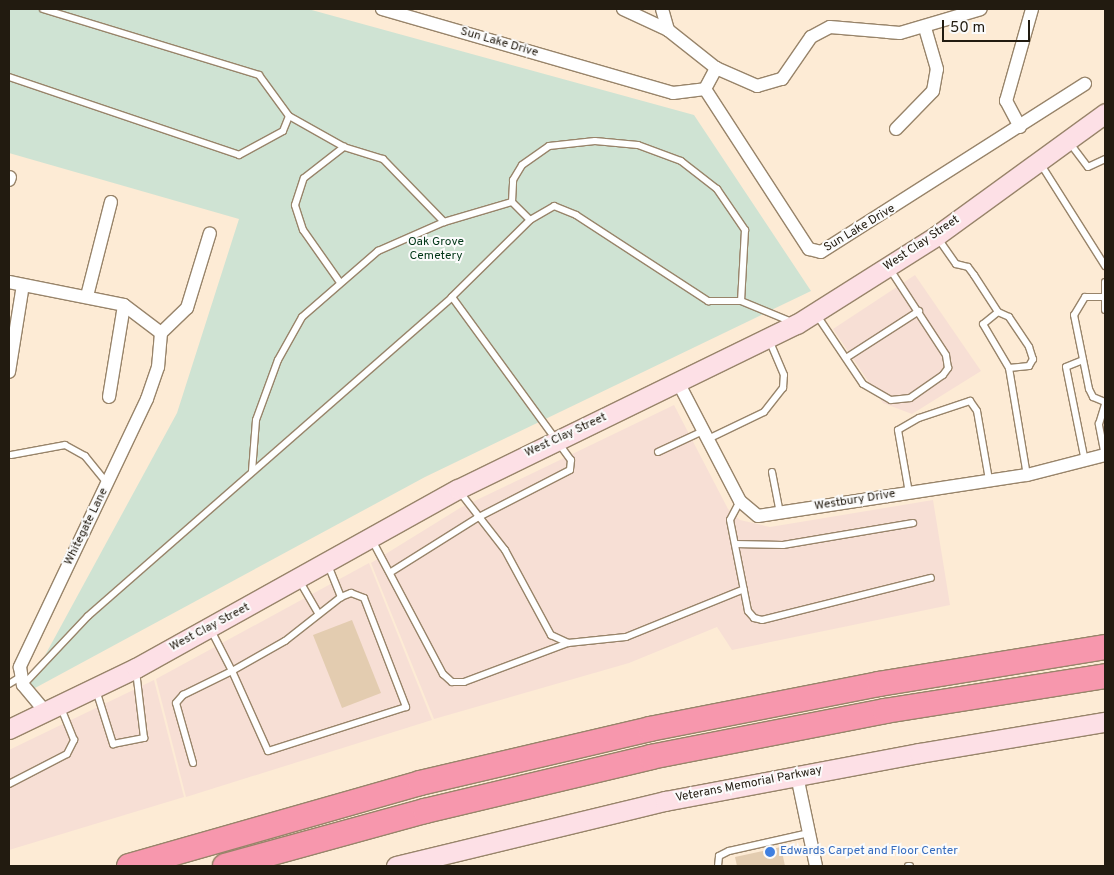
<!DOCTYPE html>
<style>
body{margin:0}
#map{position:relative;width:1114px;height:875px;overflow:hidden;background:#fdebd5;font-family:Overpass,sans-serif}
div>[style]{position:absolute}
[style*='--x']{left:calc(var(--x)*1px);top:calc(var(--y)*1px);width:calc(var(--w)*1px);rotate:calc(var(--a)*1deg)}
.commercial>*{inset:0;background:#f7dfd5}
.green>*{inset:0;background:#cfe3d3}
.building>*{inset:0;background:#e3ccb0}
.roads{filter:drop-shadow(1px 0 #98846a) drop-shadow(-1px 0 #98846a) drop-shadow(0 1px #98846a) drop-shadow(0 -1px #98846a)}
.lane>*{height:6px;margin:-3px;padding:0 3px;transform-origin:3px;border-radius:3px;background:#fff}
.street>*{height:12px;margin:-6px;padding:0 6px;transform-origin:6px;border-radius:6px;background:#fff}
.secondary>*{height:19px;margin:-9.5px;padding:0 9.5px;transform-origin:9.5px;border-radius:9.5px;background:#fde0e6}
.highway>*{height:24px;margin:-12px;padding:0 12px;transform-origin:12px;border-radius:12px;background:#f797ad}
.dots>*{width:14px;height:14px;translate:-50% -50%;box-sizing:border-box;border:2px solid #fbfbfb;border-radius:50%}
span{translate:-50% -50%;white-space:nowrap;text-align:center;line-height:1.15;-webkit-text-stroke:4px #fbfbfb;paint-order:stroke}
.street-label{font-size:12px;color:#221b10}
.park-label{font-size:12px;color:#023718}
.shop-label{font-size:12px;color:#366cbe}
.left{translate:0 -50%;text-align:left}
.frame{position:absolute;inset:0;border:10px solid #221b10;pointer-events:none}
.scale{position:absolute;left:942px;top:20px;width:88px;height:22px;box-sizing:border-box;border:2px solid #221b10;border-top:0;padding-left:6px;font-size:15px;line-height:18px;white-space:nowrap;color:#221b10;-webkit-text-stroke:4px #fbfbfb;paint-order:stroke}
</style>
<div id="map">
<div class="commercial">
<i style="clip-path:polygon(915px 275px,981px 371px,912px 414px,883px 403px,833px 329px)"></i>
<i style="clip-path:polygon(674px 405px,728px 509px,740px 520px,770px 527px,933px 500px,950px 605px,732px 650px,717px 627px,629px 663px,434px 719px,371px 563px,460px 508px)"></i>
<i style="clip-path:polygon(369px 563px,432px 720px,186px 797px,156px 679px)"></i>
<i style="clip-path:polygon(154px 680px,184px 797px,9px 850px,9px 750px)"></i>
</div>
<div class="green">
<i style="clip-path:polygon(9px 9px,308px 9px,694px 115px,811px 291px,425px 477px,24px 694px,177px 413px,239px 219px,9px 153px)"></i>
</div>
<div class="building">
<i style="clip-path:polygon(352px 620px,381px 693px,342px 708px,313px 635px)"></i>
<i style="clip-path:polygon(781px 847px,785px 866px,737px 866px,735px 857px)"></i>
</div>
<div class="roads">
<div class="lane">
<i style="--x:43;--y:9;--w:226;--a:17"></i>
<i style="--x:259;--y:75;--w:51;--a:53.8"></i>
<i style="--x:289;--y:116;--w:63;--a:29.4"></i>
<i style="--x:344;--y:147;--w:41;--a:17.1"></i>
<i style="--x:383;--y:159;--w:88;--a:45.9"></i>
<i style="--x:444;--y:222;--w:71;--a:-16.4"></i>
<i style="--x:512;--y:202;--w:25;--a:45"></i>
<i style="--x:530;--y:220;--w:110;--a:135.4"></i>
<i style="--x:452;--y:297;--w:202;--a:53.9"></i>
<i style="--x:571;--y:460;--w:10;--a:96"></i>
<i style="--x:570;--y:470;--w:105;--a:152.7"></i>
<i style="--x:477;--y:518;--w:102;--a:147.9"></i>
<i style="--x:9;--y:77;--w:243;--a:18.7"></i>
<i style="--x:239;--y:155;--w:50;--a:-28.6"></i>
<i style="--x:283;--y:131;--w:16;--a:-68"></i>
<i style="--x:1069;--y:142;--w:31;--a:53"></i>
<i style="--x:1088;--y:167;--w:19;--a:-25"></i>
<i style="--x:1040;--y:163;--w:122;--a:57.7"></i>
<i style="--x:512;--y:202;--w:22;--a:-87"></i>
<i style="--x:513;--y:180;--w:17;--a:-59"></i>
<i style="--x:522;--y:165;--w:33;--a:-35"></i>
<i style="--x:549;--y:146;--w:46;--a:-6.2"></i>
<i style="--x:595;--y:141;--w:43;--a:5.3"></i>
<i style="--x:638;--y:145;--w:46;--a:20.4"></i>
<i style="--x:681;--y:161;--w:46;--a:37.9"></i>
<i style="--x:717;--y:189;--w:50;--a:55.7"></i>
<i style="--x:745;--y:230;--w:71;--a:93.2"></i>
<i style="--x:530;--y:220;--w:28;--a:-30"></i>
<i style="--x:554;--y:206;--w:24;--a:22"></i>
<i style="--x:576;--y:215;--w:158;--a:33.1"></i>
<i style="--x:708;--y:301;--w:33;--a:0"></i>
<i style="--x:741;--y:301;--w:55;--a:22.4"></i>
<i style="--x:937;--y:237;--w:33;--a:55"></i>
<i style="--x:956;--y:264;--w:12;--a:14"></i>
<i style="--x:968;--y:267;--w:10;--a:53"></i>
<i style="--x:974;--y:275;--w:44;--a:57"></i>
<i style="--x:998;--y:312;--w:12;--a:24"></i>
<i style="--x:1009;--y:317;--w:36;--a:56"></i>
<i style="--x:1029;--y:347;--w:13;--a:72"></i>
<i style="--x:1033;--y:359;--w:8;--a:120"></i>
<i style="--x:1029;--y:366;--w:20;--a:174"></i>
<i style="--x:339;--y:281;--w:62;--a:-125.2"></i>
<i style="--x:303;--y:230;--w:26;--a:-108"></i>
<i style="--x:295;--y:205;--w:28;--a:-72"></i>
<i style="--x:304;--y:178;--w:51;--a:-37.8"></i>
<i style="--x:1105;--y:282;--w:28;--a:90"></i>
<i style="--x:1102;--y:297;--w:17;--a:180"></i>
<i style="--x:1085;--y:297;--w:21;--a:121"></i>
<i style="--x:1074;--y:315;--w:76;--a:78.5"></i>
<i style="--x:1089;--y:389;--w:9;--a:63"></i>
<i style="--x:1093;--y:397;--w:13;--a:23"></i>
<i style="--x:998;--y:312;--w:19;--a:141"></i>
<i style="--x:983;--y:324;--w:51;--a:59.4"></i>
<i style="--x:1009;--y:368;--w:109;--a:80.5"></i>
<i style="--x:816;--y:314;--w:84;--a:56.1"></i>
<i style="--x:863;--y:384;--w:32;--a:30"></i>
<i style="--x:891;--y:400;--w:19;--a:-6"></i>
<i style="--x:910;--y:398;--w:40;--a:-34.9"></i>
<i style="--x:943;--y:375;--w:9;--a:-54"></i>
<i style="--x:948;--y:368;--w:13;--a:-99"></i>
<i style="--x:946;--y:355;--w:104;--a:-123.2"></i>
<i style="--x:846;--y:358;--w:87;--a:-32.8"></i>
<i style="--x:1083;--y:360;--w:18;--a:158"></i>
<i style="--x:1066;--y:367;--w:96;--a:78.6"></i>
<i style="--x:708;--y:439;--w:62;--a:-25.7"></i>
<i style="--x:764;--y:412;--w:31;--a:-52"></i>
<i style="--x:783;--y:388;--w:13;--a:-86"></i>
<i style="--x:784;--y:375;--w:39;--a:-113"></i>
<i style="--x:658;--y:452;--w:50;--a:-25"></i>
<i style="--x:11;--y:455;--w:55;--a:-10.5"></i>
<i style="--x:65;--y:445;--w:23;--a:29"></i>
<i style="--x:85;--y:456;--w:35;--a:51"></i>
<i style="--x:1105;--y:456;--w:33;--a:-101"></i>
<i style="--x:1099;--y:424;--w:21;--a:-73"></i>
<i style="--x:252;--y:471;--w:51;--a:-85.5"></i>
<i style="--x:256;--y:420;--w:64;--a:-69.9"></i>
<i style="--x:278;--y:360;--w:49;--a:-60.8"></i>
<i style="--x:302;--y:317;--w:101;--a:-41"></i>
<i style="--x:378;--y:251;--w:72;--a:-23.7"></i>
<i style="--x:772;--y:472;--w:42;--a:79"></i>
<i style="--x:459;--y:491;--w:75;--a:52.1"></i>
<i style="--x:505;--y:550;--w:97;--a:61.6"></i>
<i style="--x:551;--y:635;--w:19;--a:25"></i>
<i style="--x:568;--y:643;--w:58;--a:-5.9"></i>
<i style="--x:626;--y:637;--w:127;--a:-22.1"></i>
<i style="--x:909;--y:493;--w:64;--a:-99.9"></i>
<i style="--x:898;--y:430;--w:24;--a:-30"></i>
<i style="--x:919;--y:418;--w:54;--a:-18.4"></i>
<i style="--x:970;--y:401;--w:12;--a:55"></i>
<i style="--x:977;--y:411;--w:70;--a:80.1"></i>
<i style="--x:740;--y:501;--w:21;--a:118"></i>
<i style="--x:730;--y:520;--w:93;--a:78.8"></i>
<i style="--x:748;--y:611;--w:9;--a:49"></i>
<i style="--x:754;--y:618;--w:8;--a:14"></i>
<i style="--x:762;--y:620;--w:174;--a:-14"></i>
<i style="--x:372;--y:540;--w:152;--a:62.1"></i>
<i style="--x:443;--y:674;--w:12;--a:42"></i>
<i style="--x:452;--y:682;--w:12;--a:0"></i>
<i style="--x:464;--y:682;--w:111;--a:-20.6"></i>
<i style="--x:735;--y:544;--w:48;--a:1.2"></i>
<i style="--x:783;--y:545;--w:132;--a:-9.6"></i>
<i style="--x:328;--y:565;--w:35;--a:68"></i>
<i style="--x:341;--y:597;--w:11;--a:-22"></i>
<i style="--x:351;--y:593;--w:14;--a:21"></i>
<i style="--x:364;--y:598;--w:117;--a:68.9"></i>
<i style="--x:406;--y:707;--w:145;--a:162.3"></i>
<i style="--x:268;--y:751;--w:88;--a:-114.2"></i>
<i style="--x:232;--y:671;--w:61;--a:-29.5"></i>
<i style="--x:285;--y:641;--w:71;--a:-38.2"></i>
<i style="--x:299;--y:580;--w:39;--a:60"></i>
<i style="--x:9;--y:684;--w:13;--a:-32"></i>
<i style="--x:24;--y:684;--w:93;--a:-46.7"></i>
<i style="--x:88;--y:616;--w:484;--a:-41.2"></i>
<i style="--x:96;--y:690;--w:57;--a:72.5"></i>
<i style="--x:113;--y:744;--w:32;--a:-11"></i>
<i style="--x:144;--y:738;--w:67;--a:-96.8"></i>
<i style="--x:193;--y:763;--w:62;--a:-105.8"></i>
<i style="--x:176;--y:703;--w:11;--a:-49"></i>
<i style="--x:183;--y:695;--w:55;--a:-26.1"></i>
<i style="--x:232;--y:671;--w:48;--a:-117.1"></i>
<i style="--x:9;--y:784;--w:65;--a:-27.3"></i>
<i style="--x:67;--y:754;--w:16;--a:-63"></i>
<i style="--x:74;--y:740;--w:35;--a:-112"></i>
<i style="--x:718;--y:866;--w:10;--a:-84"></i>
<i style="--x:719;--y:856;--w:11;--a:-27"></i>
<i style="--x:729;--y:851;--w:82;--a:-12.7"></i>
<i style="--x:908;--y:866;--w:2;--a:0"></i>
</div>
<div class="street">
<i style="--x:382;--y:9;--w:303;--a:16.1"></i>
<i style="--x:673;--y:93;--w:32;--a:-7"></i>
<i style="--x:705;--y:89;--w:24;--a:-62"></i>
<i style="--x:623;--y:9;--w:50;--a:25"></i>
<i style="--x:668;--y:30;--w:61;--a:38.4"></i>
<i style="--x:716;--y:68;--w:45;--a:23.7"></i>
<i style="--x:757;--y:86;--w:26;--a:-16"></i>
<i style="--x:782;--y:79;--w:51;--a:-55.4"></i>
<i style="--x:811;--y:37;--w:21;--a:-28"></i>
<i style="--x:830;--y:27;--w:70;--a:4.9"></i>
<i style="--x:900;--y:33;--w:84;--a:-16.5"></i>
<i style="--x:662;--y:9;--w:22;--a:74"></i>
<i style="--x:705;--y:89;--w:191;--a:57"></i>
<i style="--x:809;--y:249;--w:12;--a:14"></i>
<i style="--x:821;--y:252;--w:313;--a:-32.5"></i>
<i style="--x:1020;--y:127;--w:30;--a:-118"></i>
<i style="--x:1006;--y:101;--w:96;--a:-74.2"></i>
<i style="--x:896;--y:129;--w:53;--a:-45.8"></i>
<i style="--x:933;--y:91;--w:22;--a:-80"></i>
<i style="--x:937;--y:69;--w:43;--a:-106.3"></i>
<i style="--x:9;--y:180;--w:3;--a:-72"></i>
<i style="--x:9;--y:282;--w:117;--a:11.3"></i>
<i style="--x:124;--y:305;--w:46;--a:37.1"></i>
<i style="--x:161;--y:333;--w:34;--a:95"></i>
<i style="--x:158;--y:367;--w:34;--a:109"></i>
<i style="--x:147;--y:399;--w:297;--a:115.4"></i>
<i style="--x:20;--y:667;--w:18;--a:81"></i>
<i style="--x:23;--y:685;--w:35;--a:50"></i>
<i style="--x:87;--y:296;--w:97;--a:-75.7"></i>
<i style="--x:161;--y:333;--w:36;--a:-44"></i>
<i style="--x:187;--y:308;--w:78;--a:-73"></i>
<i style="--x:9;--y:372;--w:88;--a:-80.9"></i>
<i style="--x:679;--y:384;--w:132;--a:62.5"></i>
<i style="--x:740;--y:501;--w:23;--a:40"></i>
<i style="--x:758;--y:516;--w:272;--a:-8.7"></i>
<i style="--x:1027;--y:475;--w:81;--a:-14.4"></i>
<i style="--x:109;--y:397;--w:93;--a:-80.7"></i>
<i style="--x:797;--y:776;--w:92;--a:78.1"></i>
</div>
<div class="secondary">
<i style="--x:9;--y:729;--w:141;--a:-25.7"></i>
<i style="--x:136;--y:668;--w:368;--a:-29.1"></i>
<i style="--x:458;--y:489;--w:377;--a:-26"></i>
<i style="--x:797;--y:324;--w:165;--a:-32.3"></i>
<i style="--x:936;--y:236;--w:209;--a:-36"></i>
<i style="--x:396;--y:866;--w:277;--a:-13.6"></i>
<i style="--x:665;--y:801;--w:258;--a:-10.7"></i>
<i style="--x:919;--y:753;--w:189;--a:-9.5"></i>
</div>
<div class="highway">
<i style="--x:129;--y:866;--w:303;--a:-15.9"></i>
<i style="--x:420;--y:783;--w:236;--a:-13.2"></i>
<i style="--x:650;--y:729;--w:233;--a:-11.1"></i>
<i style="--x:879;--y:684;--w:229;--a:-9.3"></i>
<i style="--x:225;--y:866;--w:207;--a:-15.4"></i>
<i style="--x:425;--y:811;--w:232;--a:-13.4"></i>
<i style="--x:651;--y:757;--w:238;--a:-11.1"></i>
<i style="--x:885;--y:711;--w:223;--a:-9"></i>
</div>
</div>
<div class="dots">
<i style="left:770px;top:852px;background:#3f7fe0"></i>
</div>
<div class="street-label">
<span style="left:499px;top:43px;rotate:16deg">Sun Lake Drive</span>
<span style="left:860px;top:229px;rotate:-31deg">Sun Lake Drive</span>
<span style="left:922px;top:244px;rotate:-34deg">West Clay Street</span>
<span style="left:566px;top:436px;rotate:-25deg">West Clay Street</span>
<span style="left:855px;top:501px;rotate:-9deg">Westbury Drive</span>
<span style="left:87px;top:527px;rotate:-64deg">Whitegate Lane</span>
<span style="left:210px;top:628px;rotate:-28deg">West Clay Street</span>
<span style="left:749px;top:785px;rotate:-11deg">Veterans Memorial Parkway</span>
</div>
<div class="park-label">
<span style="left:436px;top:250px">Oak Grove<br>Cemetery</span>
</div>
<div class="shop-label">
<span class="left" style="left:780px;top:852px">Edwards Carpet and Floor Center</span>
</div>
<div class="frame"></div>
<div class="scale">50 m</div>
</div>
